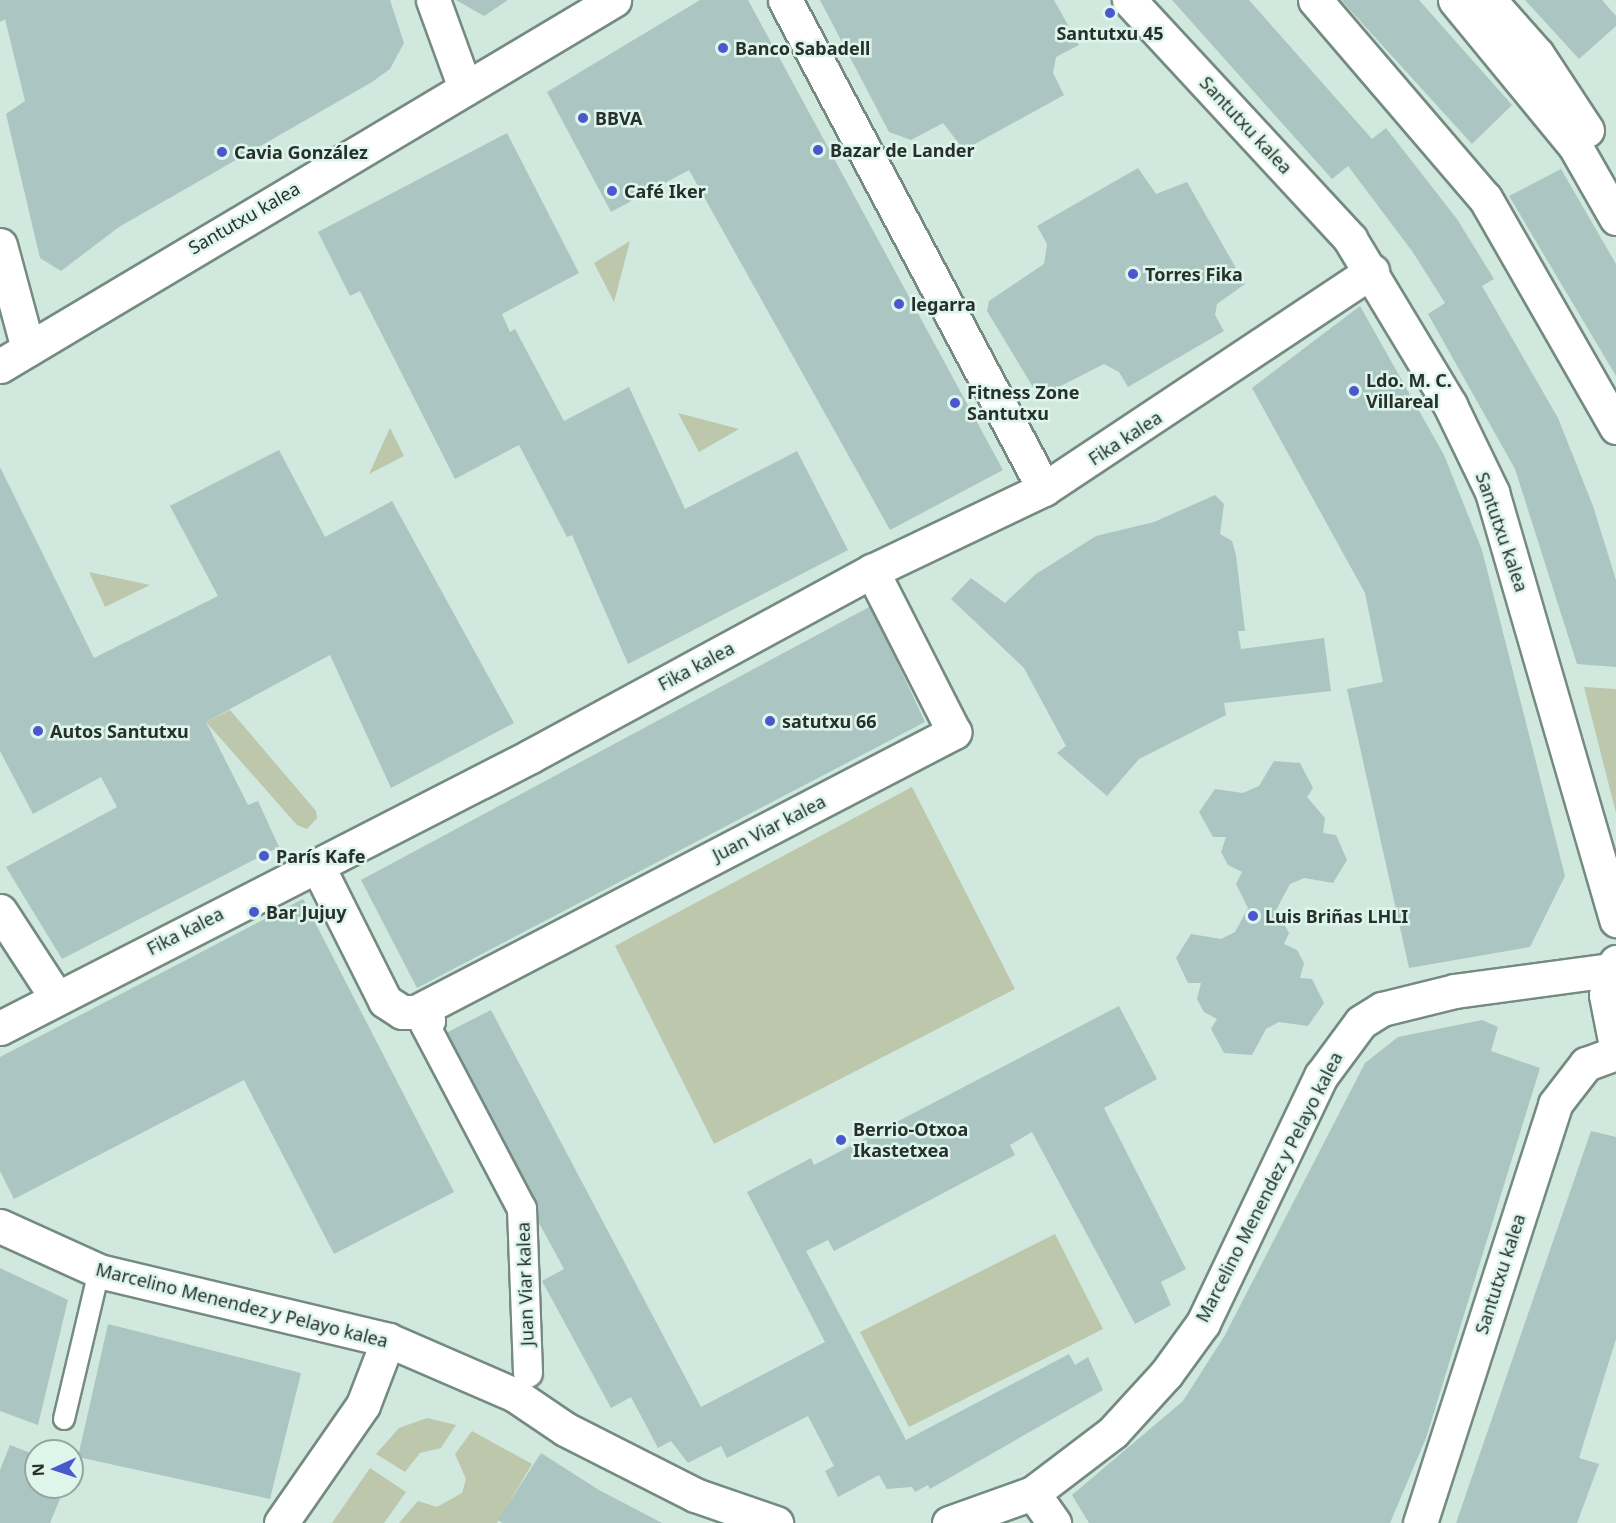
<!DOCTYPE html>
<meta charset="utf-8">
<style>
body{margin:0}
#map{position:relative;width:1616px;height:1523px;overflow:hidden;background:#d0e8dd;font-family:"Noto Sans",sans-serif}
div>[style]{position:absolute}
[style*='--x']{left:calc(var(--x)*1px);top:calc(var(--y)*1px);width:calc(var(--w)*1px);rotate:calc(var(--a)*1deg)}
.green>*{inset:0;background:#bcc7ab}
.building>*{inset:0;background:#abc5c2}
.roads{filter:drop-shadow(2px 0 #758b82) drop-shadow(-2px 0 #758b82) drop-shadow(0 2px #758b82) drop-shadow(0 -2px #758b82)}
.service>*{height:20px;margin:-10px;padding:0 10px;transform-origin:10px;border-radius:10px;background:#fff}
.pedestrian>*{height:28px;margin:-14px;padding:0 14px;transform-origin:14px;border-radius:14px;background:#fff}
.minor>*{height:33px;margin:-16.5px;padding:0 16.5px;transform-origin:16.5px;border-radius:16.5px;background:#fff}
.tertiary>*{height:33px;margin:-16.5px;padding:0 16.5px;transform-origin:16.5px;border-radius:16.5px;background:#fff}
.dots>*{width:16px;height:16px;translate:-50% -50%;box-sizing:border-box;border:3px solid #ddf5eb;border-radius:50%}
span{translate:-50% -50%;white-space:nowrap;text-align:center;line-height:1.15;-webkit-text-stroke:5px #ddf5eb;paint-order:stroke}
.poi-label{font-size:18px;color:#27302c;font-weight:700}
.left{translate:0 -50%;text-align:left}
.street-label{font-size:18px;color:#27302c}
.north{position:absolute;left:24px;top:1439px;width:60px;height:60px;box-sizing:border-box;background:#ddf5eb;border:2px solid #94a69f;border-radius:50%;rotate:267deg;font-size:16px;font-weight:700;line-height:24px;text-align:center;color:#27302c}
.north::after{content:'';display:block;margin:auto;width:21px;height:27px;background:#4958cd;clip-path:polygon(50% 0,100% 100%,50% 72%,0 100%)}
</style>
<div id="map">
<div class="green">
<i style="clip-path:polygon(630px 241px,614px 302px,594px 263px)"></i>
<i style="clip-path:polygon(678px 413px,739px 429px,699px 452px)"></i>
<i style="clip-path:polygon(390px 428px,404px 456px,369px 474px)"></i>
<i style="clip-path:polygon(89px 572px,150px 585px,105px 607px)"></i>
<i style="clip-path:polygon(1584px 687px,1616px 689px,1616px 813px)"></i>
<i style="clip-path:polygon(230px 710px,316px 811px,317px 818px,307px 829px,297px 825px,206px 722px)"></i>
<i style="clip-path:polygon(912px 787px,1015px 989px,714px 1144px,615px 946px)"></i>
<i style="clip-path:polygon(1055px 1234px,1103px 1329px,909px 1427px,860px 1332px)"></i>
<i style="clip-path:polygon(427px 1418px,456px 1425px,441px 1448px,420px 1453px,405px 1472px,376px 1454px,399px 1428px)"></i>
<i style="clip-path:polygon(472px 1431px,532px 1464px,497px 1523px,399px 1523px,418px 1501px,437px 1507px,462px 1493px,466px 1479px,455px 1454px)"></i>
<i style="clip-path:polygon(370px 1468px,406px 1492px,384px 1523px,332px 1523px)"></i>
</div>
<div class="building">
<i style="clip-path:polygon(0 0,390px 0,404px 43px,390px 69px,372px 82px,119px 227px,61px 271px,40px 258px,6px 114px,25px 101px,5px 19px,0 22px)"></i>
<i style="clip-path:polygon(456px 0,508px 0,484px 16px)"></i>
<i style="clip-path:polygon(700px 0,748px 0,1003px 470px,890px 530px,689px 170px,611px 212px,547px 92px)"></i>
<i style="clip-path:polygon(820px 0,1054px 0,1079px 45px,1056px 57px,1053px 73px,1064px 95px,964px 150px,943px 123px,911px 140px,889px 132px)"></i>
<i style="clip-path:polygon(1172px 0,1249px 0,1372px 139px,1386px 128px,1457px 219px,1494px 279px,1482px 286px,1558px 418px,1593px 506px,1616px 580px,1616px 667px,1577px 664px,1515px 469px,1428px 314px,1445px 303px,1412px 251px,1348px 166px,1332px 179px)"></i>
<i style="clip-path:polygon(1341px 0,1419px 0,1512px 105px,1472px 144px)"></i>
<i style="clip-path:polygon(1525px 0,1602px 0,1616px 16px,1616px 26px,1579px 59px)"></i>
<i style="clip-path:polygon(507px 133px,579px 273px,502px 314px,510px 332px,515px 329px,564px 421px,629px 387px,685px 509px,797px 451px,848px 550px,628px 664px,572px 535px,567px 537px,519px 445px,455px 479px,360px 291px,350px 296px,318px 232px)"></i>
<i style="clip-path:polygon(1138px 168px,1156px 194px,1187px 182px,1245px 284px,1217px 304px,1215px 315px,1224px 331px,1128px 387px,1119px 372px,1104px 364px,1039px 397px,987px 311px,989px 301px,1044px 264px,1047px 244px,1037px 226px)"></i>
<i style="clip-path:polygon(1561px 169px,1616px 264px,1616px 376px,1509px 196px)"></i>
<i style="clip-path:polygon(1360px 306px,1444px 455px,1482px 550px,1565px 876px,1530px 947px,1409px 968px,1347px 689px,1383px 682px,1365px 593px,1252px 388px)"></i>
<i style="clip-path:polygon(279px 450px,325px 537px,392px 501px,514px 723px,391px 788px,330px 655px,206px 722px,248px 805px,258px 801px,279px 847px,62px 959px,6px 867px,117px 807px,101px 777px,33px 814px,0 751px,0 467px,94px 658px,218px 596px,170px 506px)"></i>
<i style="clip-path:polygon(1215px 495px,1224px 504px,1220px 534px,1232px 541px,1236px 555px,1245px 631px,1238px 631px,1241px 649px,1324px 638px,1331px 691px,1224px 703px,1226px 715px,1139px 759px,1107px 796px,1057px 753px,1066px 746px,1024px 668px,951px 599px,971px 578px,1005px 603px,1036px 574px,1096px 536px,1154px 522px)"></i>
<i style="clip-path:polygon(871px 606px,925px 722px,417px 988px,361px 880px)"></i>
<i style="clip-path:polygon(1274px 761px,1300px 763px,1313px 788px,1307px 797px,1325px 818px,1323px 833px,1336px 835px,1347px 860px,1333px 883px,1304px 878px,1290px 884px,1276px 910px,1289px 933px,1284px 944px,1297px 950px,1304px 963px,1300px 978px,1312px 979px,1324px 1003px,1308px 1026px,1279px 1022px,1266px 1029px,1252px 1055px,1224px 1053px,1211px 1029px,1217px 1019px,1204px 1012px,1197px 999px,1201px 983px,1188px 983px,1176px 958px,1191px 934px,1221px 939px,1235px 932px,1248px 908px,1236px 884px,1242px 872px,1228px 865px,1221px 852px,1226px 837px,1213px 837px,1199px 812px,1215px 789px,1243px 793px,1259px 786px)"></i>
<i style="clip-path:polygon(303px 899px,454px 1192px,334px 1254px,244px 1080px,14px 1199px,0 1171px,0 1057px)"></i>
<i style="clip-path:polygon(1119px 1006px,1157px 1079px,1104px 1108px,1186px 1269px,1161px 1282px,1171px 1305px,1135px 1324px,1032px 1132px,1010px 1145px,1015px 1155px,834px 1251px,828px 1240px,806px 1251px,906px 1440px,1069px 1354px,1075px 1365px,1088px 1357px,1103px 1390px,930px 1489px,928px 1485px,915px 1492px,912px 1487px,887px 1489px,879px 1475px,838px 1497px,825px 1471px,834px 1466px,808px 1416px,727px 1458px,721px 1446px,688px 1463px,671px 1441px,658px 1448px,631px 1397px,611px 1408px,542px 1281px,564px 1269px,438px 1037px,491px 1010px,701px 1407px,825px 1342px,747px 1192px,811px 1158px,814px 1165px)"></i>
<i style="clip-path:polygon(1482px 1020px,1498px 1027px,1491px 1051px,1540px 1068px,1426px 1438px,1390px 1523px,1089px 1523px,1072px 1495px,1183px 1401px,1225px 1335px,1365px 1063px,1398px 1037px)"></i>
<i style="clip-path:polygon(1591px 1131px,1616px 1137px,1616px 1339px,1579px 1458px,1599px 1464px,1577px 1523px,1456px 1523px)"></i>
<i style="clip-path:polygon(0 1268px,68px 1300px,38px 1425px,0 1411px)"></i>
<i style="clip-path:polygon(108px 1324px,301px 1373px,270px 1499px,78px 1457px)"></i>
<i style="clip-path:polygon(10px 1445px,36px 1455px,36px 1487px,65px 1487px,50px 1523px,0 1523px,0 1470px)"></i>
<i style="clip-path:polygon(541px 1453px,599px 1490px,662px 1523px,502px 1523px,498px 1520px)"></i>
</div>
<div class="roads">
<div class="service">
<i style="--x:64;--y:1419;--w:152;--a:-76.7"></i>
</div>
<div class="pedestrian">
<i style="--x:424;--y:1008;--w:15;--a:62"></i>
<i style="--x:431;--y:1021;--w:7;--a:146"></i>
<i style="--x:425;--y:1025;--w:208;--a:62.2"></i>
<i style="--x:522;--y:1209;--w:164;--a:87.9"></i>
</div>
<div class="minor">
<i style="--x:433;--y:0;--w:94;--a:70"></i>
<i style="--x:785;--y:0;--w:553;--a:62.09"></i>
<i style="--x:1129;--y:0;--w:326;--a:47.2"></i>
<i style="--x:1350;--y:239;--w:194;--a:58.9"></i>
<i style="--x:1450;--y:405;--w:97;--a:64.2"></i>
<i style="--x:1492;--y:492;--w:446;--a:73.8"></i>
<i style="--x:1315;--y:0;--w:261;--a:49.4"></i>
<i style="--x:1485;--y:198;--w:264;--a:60.2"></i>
<i style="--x:1455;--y:0;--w:189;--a:50.6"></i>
<i style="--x:1575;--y:146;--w:83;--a:60.3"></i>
<i style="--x:1489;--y:0;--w:72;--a:48.4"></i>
<i style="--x:1537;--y:54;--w:91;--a:56.7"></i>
<i style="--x:0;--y:245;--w:108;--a:74.9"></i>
<i style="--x:317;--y:865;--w:152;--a:63.4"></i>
<i style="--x:385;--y:1001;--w:20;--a:33"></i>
<i style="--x:402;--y:1012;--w:14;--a:0"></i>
<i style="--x:416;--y:1012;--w:607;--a:-27.49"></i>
<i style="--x:954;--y:732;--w:181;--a:-117"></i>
<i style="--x:0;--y:911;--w:103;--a:56.9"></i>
<i style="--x:1616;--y:962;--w:34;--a:107"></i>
<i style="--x:1606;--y:995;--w:52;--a:78.9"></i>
<i style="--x:0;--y:1028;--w:597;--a:-27.12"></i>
<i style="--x:531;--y:756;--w:388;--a:-28.5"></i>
<i style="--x:872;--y:571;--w:191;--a:-25.5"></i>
<i style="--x:1044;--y:489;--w:394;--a:-33.6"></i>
<i style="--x:0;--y:1226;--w:109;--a:24.4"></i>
<i style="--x:99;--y:1271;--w:297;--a:13.4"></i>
<i style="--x:388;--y:1340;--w:138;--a:23.4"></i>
<i style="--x:515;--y:1395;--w:60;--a:34.2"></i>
<i style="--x:565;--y:1429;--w:146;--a:26.9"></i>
<i style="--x:695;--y:1495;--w:86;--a:19.1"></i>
<i style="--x:1033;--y:1493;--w:37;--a:55"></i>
<i style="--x:281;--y:1523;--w:144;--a:-55.2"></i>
<i style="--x:363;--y:1405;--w:70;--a:-69"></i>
<i style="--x:949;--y:1523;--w:89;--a:-19.7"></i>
<i style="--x:1033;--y:1493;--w:101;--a:-37.3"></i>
<i style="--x:1113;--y:1432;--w:79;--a:-47.6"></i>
<i style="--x:1166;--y:1374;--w:63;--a:-54"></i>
<i style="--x:1203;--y:1323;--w:274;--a:-64.5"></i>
<i style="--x:1321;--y:1076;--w:67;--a:-53.5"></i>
<i style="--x:1361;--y:1022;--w:25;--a:-32"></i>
<i style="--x:1382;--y:1009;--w:75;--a:-13.9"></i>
<i style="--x:1455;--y:991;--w:157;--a:-7.7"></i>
<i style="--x:1420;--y:1523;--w:440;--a:-72.1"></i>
<i style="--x:1555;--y:1104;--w:51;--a:-52.2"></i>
<i style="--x:1586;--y:1064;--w:32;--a:-20"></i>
</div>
<div class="tertiary">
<i style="--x:0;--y:366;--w:715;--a:-30.8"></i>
</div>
</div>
<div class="dots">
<i style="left:1110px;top:13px;background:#4958cd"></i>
<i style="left:723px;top:48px;background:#4958cd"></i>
<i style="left:583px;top:118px;background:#4958cd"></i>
<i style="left:818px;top:150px;background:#4958cd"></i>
<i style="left:222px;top:152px;background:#4958cd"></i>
<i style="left:612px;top:191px;background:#4958cd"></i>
<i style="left:1133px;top:274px;background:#4958cd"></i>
<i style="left:899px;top:304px;background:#4958cd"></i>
<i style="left:1354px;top:391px;background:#4958cd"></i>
<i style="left:955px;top:403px;background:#4958cd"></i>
<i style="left:770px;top:721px;background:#4958cd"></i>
<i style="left:38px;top:731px;background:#4958cd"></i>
<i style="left:264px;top:856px;background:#4958cd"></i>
<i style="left:254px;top:912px;background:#4958cd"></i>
<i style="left:1253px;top:916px;background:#4958cd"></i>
<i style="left:841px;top:1140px;background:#4958cd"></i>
</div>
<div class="poi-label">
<span style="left:1110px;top:33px">Santutxu 45</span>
<span class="left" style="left:735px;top:48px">Banco Sabadell</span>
<span class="left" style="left:595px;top:118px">BBVA</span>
<span class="left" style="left:830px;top:150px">Bazar de Lander</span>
<span class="left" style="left:234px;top:152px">Cavia González</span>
<span class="left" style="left:624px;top:191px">Café Iker</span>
<span class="left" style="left:1145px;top:274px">Torres Fika</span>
<span class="left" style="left:911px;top:304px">legarra</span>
<span class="left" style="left:1366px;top:391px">Ldo. M. C.<br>Villareal</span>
<span class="left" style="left:967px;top:403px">Fitness Zone<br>Santutxu</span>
<span class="left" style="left:782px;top:721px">satutxu 66</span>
<span class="left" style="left:50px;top:731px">Autos Santutxu</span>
<span class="left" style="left:276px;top:856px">París Kafe</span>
<span class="left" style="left:266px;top:912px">Bar Jujuy</span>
<span class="left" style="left:1265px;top:916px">Luis Briñas LHLI</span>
<span class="left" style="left:853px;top:1140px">Berrio-Otxoa<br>Ikastetxea</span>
</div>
<div class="street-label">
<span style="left:1246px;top:125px;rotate:47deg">Santutxu kalea</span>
<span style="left:244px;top:218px;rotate:-30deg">Santutxu kalea</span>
<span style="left:1125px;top:438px;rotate:-33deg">Fika kalea</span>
<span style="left:1502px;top:532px;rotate:71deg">Santutxu kalea</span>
<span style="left:696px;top:666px;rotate:-28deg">Fika kalea</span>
<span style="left:769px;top:828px;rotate:-27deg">Juan Viar kalea</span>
<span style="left:185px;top:931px;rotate:-27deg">Fika kalea</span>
<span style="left:1269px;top:1187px;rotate:-63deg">Marcelino Menendez y Pelayo kalea</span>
<span style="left:1500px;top:1274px;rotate:-72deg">Santutxu kalea</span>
<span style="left:525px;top:1284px;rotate:-92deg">Juan Viar kalea</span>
<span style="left:242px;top:1305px;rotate:14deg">Marcelino Menendez y Pelayo kalea</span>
</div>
<div class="north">N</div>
</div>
